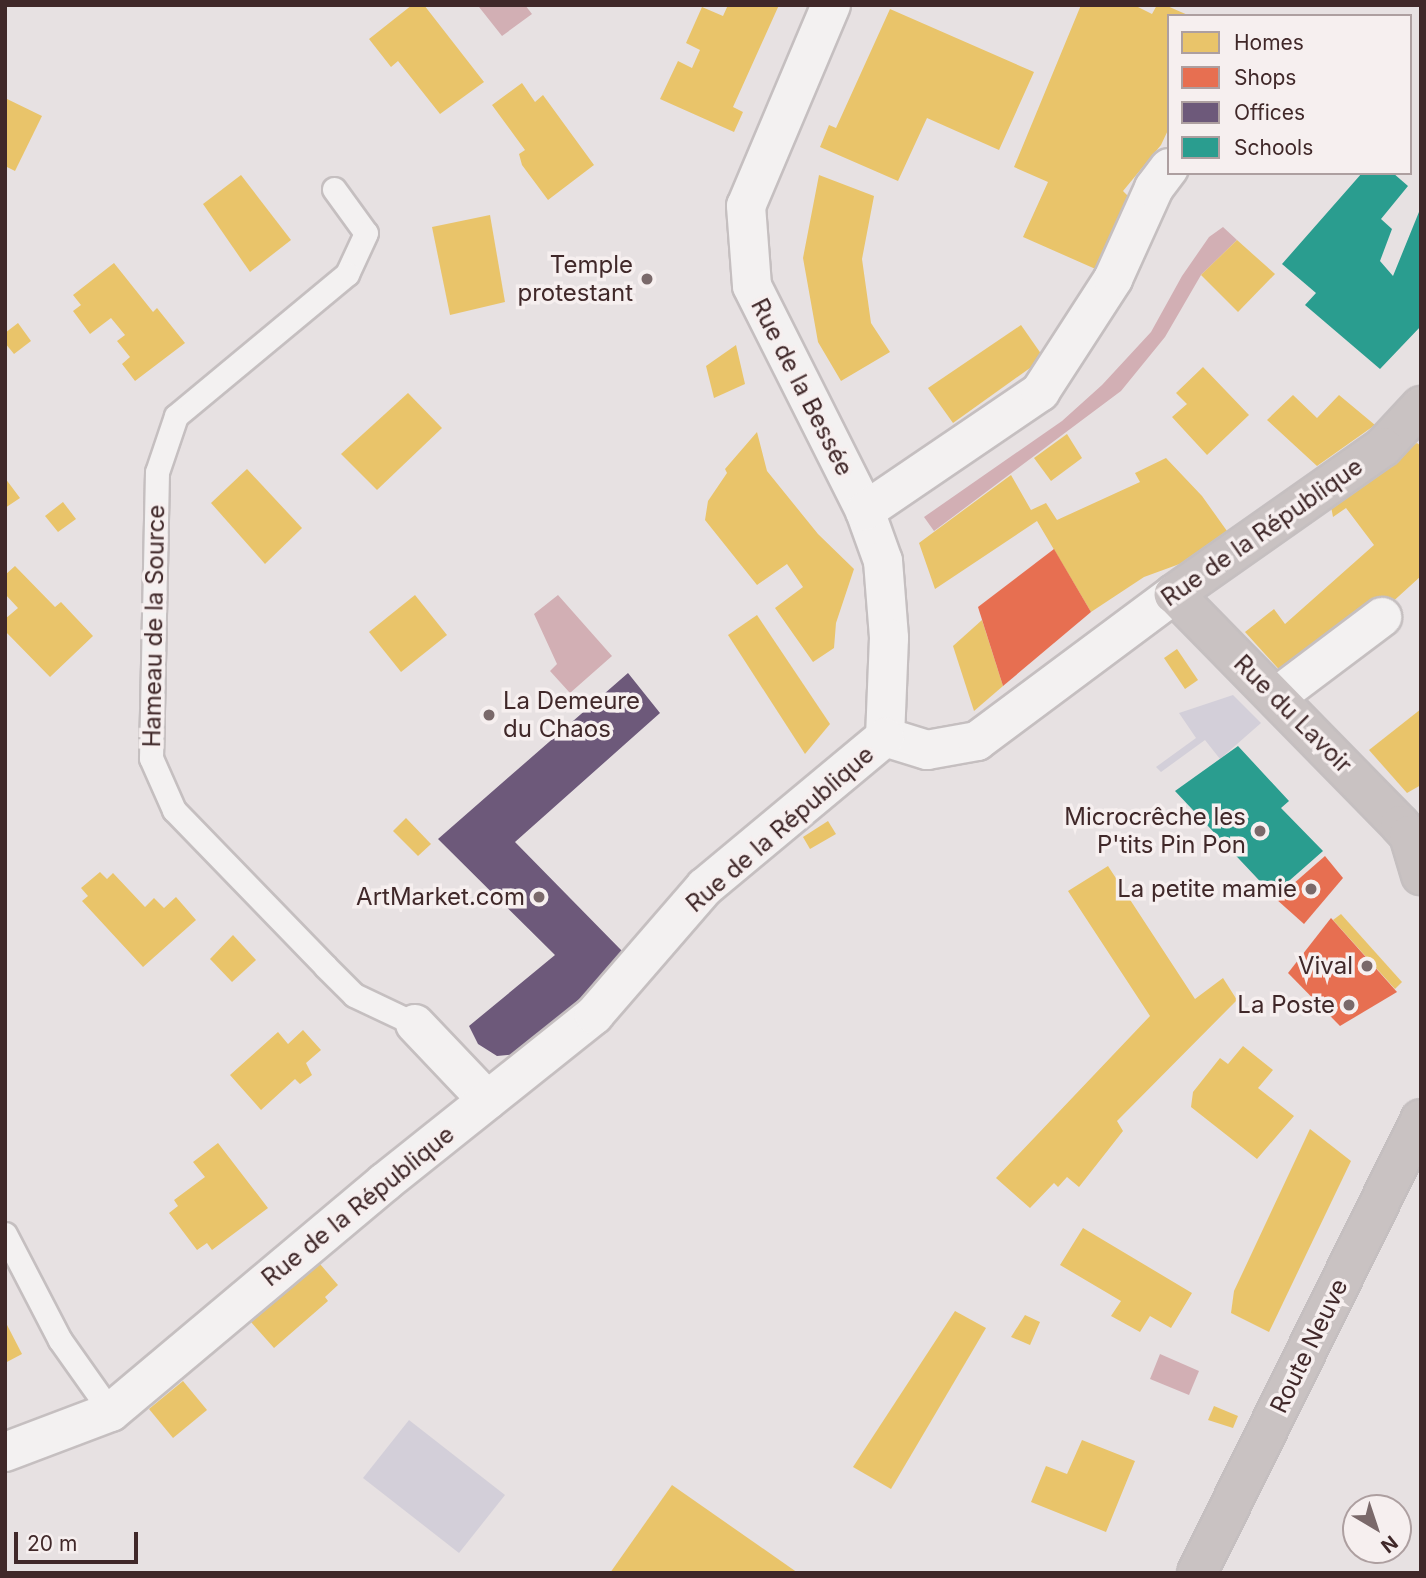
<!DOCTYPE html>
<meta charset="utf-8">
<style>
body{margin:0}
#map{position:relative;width:1426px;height:1578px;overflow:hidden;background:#e7e1e2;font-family:Inter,sans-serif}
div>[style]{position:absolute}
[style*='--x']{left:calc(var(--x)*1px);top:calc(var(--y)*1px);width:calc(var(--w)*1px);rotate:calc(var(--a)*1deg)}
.green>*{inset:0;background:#d3cfd9}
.water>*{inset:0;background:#d2afb4}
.homes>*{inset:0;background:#e9c46a}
.shops>*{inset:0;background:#e76f51}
.offices>*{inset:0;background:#6d597a}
.schools>*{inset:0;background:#2a9d8f}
.roads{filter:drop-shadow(2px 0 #c5bfc0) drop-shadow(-2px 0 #c5bfc0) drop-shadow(0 2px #c5bfc0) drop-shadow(0 -2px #c5bfc0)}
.lane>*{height:23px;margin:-11.5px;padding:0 11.5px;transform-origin:11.5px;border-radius:11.5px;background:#f3f1f1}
.street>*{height:38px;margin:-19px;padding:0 19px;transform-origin:19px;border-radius:19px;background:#f3f1f1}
.secondary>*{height:38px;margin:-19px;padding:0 19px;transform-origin:19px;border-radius:19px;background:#c9c2c2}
.dots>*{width:19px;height:19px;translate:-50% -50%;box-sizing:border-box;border:4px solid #f6efef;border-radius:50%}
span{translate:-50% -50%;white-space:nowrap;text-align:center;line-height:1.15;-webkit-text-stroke:7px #f6efef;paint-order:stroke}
.poi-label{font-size:24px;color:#402829}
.right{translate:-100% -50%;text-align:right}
.left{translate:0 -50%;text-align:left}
.street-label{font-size:24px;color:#402829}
.frame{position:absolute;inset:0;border:7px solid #402829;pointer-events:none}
.legend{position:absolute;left:1167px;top:14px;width:245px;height:161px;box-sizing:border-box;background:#f6efef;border:2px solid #ad9fa0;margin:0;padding:9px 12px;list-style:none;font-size:21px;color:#402829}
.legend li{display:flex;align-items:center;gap:14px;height:35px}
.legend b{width:35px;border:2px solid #ad9fa0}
.north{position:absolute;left:1342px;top:1494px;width:70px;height:70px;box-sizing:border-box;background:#f6efef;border:2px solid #ad9fa0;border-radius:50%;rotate:141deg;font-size:19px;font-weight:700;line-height:28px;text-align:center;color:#402829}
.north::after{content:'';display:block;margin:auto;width:24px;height:32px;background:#7a696a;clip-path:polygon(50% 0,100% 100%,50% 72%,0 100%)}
.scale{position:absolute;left:14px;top:1532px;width:124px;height:32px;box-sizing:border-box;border:4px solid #402829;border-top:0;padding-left:9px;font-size:21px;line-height:24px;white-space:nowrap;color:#402829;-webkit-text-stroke:5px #f6efef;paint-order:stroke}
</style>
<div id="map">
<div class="green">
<i style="clip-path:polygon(1233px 695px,1261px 723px,1220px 759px,1205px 740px,1161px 772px,1156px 767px,1196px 738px,1179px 713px)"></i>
<i style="clip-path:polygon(409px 1420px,505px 1495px,459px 1553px,363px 1478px)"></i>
</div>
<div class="water">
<i style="clip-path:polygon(463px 5px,525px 5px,532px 14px,502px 36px,479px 7px)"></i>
<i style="clip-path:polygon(1223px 227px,1237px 240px,1201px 275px,1165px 337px,1121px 391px,934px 531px,924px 517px,1062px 421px,1102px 385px,1151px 332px,1182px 276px,1209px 237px)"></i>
<i style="clip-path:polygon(558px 595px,612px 656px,570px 693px,550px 671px,557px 664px,534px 614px)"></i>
<i style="clip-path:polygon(1160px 1354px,1199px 1371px,1189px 1395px,1150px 1379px)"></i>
</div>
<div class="homes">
<i style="clip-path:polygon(412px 5px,424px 5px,484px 82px,440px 114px,398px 61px,391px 67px,369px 39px)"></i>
<i style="clip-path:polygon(728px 5px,779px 5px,733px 107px,743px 112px,734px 132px,660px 99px,678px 61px,692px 68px,700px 50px,686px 43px,702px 7px,723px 16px)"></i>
<i style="clip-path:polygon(1081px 5px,1134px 5px,1152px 14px,1157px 5px,1165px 5px,1190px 16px,1169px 16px,1169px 128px,1161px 145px,1123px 191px,1136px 204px,1100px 271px,1023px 237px,1048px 182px,1014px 167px)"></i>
<i style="clip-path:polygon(890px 9px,1034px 72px,999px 150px,927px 118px,898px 181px,820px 147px,829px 125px,836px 128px)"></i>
<i style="clip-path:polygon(522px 83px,535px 102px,543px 95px,594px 165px,548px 200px,522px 165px,519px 154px,525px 150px,492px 105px)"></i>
<i style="clip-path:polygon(5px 98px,42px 116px,15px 171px,5px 166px)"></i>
<i style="clip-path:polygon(241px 175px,291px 240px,250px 272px,203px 204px)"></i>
<i style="clip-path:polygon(819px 175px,874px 196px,862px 259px,871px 323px,890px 352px,841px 381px,818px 342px,803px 258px)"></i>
<i style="clip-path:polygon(490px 215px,505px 302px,450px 315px,432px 227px)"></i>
<i style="clip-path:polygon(1237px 240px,1275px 274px,1238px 312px,1201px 275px)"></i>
<i style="clip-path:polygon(114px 263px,153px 312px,157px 308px,185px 343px,135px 381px,122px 364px,130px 357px,117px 341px,125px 335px,111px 318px,90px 334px,73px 311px,81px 305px,73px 295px)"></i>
<i style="clip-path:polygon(18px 323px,31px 341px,14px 354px,5px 343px,5px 333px)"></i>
<i style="clip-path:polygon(1021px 325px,1044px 358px,953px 423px,928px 388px)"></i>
<i style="clip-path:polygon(736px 345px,745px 384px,714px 398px,706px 366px)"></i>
<i style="clip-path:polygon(1203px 367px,1249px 415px,1207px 455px,1172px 417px,1187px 404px,1176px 393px)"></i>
<i style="clip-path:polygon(408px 393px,442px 428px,377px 490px,341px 454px)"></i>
<i style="clip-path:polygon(1293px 395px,1317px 418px,1339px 395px,1375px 425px,1317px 466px,1267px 420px)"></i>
<i style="clip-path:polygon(757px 432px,767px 471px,818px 534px,854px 569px,836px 623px,834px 648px,813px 662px,775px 608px,803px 587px,787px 564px,757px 585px,705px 520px,708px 501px,727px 473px,725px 469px)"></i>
<i style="clip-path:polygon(1067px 434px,1082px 458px,1051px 481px,1034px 458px)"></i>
<i style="clip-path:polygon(1417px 443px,1421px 446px,1421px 576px,1388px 606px,1285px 676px,1245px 632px,1274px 609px,1285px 624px,1374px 545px,1346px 508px,1333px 517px,1330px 501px)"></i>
<i style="clip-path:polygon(1166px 458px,1202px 496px,1227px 531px,1185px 562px,1144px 577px,1091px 612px,1037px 521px,935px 589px,919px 543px,1011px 475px,1031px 510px,1046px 503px,1057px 520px,1140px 482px,1135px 473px)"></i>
<i style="clip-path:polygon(247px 469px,302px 528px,265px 564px,211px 503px)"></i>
<i style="clip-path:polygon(5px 478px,20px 498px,5px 508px)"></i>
<i style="clip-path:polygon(63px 502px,76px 519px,58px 532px,45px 516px)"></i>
<i style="clip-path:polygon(15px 566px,55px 607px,61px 602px,93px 636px,50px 677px,5px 631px,5px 619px,18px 608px,5px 594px,5px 575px)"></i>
<i style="clip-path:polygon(415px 595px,447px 635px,401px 672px,369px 632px)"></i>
<i style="clip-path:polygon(757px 615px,830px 724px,805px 754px,728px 635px)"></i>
<i style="clip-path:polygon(982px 620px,1003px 686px,974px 711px,953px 646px)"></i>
<i style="clip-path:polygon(1177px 649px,1198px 680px,1185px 689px,1164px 658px)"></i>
<i style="clip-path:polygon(1421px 709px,1421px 785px,1407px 793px,1369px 750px)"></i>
<i style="clip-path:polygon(406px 818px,431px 844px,418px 856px,393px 831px)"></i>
<i style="clip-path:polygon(828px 821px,836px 834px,810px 849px,803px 837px)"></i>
<i style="clip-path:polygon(1108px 866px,1195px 999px,1223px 978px,1237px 1000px,1117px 1121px,1123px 1131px,1079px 1187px,1067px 1177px,1058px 1187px,1054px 1183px,1030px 1208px,996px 1178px,1150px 1016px,1068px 891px)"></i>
<i style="clip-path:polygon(100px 872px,107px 879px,113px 873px,145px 907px,154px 898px,164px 908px,176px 897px,196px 920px,143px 967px,82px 901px,88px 896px,81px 888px)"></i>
<i style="clip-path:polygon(1341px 914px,1402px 982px,1395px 989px,1333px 920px)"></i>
<i style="clip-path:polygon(233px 935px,256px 960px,232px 982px,210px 959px)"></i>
<i style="clip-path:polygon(303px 1030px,321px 1050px,306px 1063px,312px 1075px,300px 1084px,295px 1079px,261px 1110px,230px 1075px,278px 1032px,288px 1044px)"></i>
<i style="clip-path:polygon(1243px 1046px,1273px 1070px,1258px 1088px,1294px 1116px,1257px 1159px,1191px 1107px,1193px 1092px,1220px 1058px,1228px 1064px)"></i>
<i style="clip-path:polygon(1310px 1129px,1351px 1161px,1269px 1332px,1231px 1313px,1234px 1291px)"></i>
<i style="clip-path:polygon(218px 1143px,268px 1208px,212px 1250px,207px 1243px,197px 1250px,169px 1213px,178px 1206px,174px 1200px,205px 1177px,193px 1162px)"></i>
<i style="clip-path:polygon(1083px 1228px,1192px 1293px,1171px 1328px,1150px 1316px,1140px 1332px,1111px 1316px,1121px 1301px,1060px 1265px)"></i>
<i style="clip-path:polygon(320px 1264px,338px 1285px,325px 1297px,328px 1301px,274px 1348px,251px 1322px)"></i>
<i style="clip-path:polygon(955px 1311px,986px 1328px,891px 1489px,853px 1467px)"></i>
<i style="clip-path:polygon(1025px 1315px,1040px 1322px,1030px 1345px,1011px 1337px)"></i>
<i style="clip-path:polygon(5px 1321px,22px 1354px,5px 1363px)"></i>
<i style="clip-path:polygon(183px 1381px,207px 1410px,173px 1438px,149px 1409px)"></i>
<i style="clip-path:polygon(1214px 1406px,1238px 1416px,1233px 1428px,1208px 1420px)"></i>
<i style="clip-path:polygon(1082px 1440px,1135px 1461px,1106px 1532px,1031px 1502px,1046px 1466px,1067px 1474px)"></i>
<i style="clip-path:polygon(672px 1485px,798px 1573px,610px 1573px)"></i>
</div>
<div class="shops">
<i style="clip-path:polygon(1054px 549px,1091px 612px,1003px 686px,978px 607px)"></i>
<i style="clip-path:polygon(1325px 856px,1343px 878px,1304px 924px,1276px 899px)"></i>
<i style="clip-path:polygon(1331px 918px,1397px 992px,1340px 1026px,1288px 973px)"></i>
</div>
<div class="offices">
<i style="clip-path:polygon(628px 673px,660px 713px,515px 842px,623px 952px,595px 995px,519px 1054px,497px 1056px,478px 1044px,469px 1026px,555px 955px,438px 839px)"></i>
</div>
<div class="schools">
<i style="clip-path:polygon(1362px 173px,1393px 173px,1408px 186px,1381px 219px,1392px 229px,1380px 261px,1393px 276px,1421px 207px,1421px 326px,1380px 369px,1305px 305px,1316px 293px,1282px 264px)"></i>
<i style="clip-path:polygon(1238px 746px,1289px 801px,1281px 808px,1323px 851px,1273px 895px,1175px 791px)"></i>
</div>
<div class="roads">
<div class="lane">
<i style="--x:334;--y:189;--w:54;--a:54"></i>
<i style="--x:366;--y:233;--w:45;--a:114.9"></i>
<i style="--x:347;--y:274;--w:222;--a:140.3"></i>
<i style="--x:176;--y:416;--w:59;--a:108.7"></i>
<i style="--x:157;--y:472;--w:286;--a:91.2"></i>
<i style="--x:151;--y:758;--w:57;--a:66.1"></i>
<i style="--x:174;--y:810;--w:217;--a:45.9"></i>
<i style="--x:325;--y:966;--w:41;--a:45"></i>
<i style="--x:354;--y:995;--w:68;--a:25.4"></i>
<i style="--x:5;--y:1234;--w:119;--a:62.6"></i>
<i style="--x:60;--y:1340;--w:88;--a:54.7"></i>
</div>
<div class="street">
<i style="--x:831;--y:5;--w:218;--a:112.9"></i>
<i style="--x:746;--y:206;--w:80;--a:85.7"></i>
<i style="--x:752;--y:286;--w:252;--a:63.3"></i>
<i style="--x:865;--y:511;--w:53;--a:70.2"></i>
<i style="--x:883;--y:561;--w:77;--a:85.5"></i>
<i style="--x:889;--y:638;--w:99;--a:92.3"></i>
<i style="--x:865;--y:511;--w:212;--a:-34.2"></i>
<i style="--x:1040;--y:392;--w:135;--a:-57.1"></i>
<i style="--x:1113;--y:279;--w:100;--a:-65.7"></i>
<i style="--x:1154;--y:188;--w:25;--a:-53"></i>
<i style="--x:1276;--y:697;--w:133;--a:-37"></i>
<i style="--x:885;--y:737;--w:44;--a:17.2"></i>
<i style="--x:927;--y:750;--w:51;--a:-10.2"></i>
<i style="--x:977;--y:741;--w:246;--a:-36.7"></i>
<i style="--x:415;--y:1024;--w:105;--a:46.5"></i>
<i style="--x:5;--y:1452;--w:113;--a:-20.7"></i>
<i style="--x:111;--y:1412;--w:358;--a:-40"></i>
<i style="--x:385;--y:1182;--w:268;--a:-38.6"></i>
<i style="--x:594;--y:1015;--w:169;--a:-49.1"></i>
<i style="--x:705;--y:887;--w:234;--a:-39.8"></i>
</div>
<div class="secondary">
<i style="--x:1421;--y:406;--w:56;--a:132.8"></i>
<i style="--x:1383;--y:447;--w:256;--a:144.9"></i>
<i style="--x:1174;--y:594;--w:323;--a:45.6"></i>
<i style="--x:1400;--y:825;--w:13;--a:48"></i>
<i style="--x:1409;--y:835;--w:42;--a:73.3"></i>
<i style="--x:1197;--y:1573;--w:506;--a:-63.74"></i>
</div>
</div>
<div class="dots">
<i style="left:647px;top:279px;background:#7a696a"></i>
<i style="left:489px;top:715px;background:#7a696a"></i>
<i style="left:1260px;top:831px;background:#7a696a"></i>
<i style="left:1311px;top:889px;background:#7a696a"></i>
<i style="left:539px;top:897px;background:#7a696a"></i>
<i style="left:1367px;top:966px;background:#7a696a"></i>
<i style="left:1349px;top:1005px;background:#7a696a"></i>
</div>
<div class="poi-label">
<span class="right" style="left:633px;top:279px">Temple<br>protestant</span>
<span class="left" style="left:503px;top:715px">La Demeure<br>du Chaos</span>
<span class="right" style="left:1246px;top:831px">Microcrêche les<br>P'tits Pin Pon</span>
<span class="right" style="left:1297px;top:889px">La petite mamie</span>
<span class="right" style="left:525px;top:897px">ArtMarket.com</span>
<span class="right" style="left:1353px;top:966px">Vival</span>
<span class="right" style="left:1335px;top:1005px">La Poste</span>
</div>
<div class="street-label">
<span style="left:802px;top:387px;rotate:63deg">Rue de la Bessée</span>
<span style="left:1262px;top:532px;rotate:-35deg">Rue de la République</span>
<span style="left:154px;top:626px;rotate:-89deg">Hameau de la Source</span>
<span style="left:1293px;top:714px;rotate:45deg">Rue du Lavoir</span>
<span style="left:780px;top:829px;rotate:-41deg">Rue de la République</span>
<span style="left:358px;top:1206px;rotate:-39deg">Rue de la République</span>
<span style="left:1309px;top:1346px;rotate:-64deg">Route Neuve</span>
</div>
<div class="frame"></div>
<ul class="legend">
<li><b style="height:19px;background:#e9c46a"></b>Homes</li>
<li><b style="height:19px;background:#e76f51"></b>Shops</li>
<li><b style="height:19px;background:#6d597a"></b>Offices</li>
<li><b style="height:19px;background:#2a9d8f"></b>Schools</li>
</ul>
<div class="north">N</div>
<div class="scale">20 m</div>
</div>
